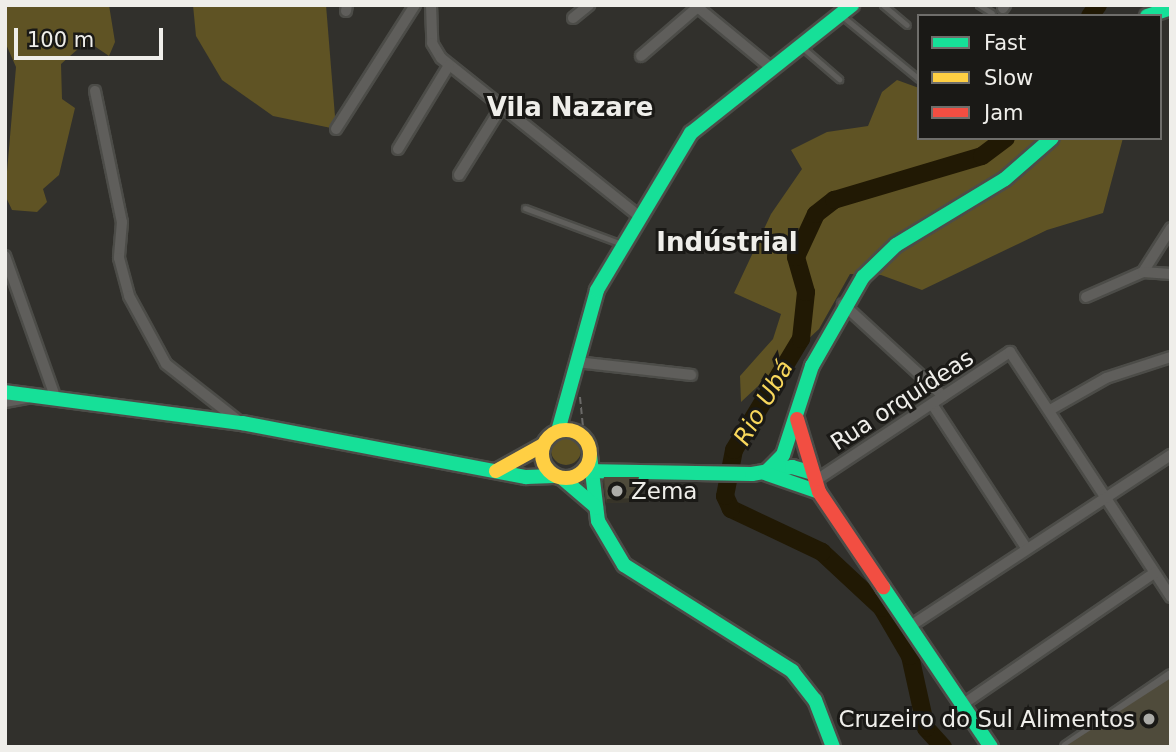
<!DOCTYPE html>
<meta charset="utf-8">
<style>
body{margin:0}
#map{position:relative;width:1176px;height:752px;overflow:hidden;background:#31302c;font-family:"DejaVu Sans",sans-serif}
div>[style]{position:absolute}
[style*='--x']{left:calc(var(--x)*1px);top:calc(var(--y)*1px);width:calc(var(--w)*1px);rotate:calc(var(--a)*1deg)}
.green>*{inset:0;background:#5f5324}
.round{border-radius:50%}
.river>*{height:18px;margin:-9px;padding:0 9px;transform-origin:9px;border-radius:9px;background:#211904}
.path>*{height:2px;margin-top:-1px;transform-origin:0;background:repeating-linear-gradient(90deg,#6b6a68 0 7px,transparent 0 10.5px)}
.roads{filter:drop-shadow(2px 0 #4c4c48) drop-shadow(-2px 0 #4c4c48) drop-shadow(0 2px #4c4c48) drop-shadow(0 -2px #4c4c48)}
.lane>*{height:5px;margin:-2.5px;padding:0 2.5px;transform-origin:2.5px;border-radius:2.5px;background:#5f5e5b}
.street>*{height:10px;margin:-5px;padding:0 5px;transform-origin:5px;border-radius:5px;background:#5f5e5b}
.fast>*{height:14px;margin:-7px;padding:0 7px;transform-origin:7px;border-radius:7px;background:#16e098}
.slow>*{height:14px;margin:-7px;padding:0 7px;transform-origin:7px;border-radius:7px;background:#ffcf43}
.slow>.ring{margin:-7px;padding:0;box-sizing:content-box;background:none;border:14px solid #ffcf43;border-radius:50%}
.jam>*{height:14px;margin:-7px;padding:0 7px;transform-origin:7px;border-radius:7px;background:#f24e42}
.wall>*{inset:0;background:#444033}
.shaded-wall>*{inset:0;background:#373429}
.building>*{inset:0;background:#4f4b3b}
.dots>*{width:19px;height:19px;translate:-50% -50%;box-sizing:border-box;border:4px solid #1a1916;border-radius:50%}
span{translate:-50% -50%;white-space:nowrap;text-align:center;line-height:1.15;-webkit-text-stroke:6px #1a1916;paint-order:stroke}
.street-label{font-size:23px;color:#efeeea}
.poi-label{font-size:23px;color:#efeeea}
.left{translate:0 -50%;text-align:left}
.right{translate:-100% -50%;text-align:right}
.water-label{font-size:24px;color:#f8d75b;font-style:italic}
.quarter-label{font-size:26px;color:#efeeea;font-weight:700}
.frame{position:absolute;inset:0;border:7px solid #efeeea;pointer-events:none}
.legend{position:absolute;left:917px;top:14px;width:245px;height:126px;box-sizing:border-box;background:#1a1916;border:2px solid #6f6e6b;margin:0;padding:9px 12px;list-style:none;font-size:21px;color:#efeeea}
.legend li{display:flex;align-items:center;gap:14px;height:35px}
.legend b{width:35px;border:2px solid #6f6e6b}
.scale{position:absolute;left:14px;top:28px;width:149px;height:32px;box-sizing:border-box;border:4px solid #efeeea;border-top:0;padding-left:9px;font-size:21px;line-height:24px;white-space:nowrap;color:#efeeea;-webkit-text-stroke:5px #1a1916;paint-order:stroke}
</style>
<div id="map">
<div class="green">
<i style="clip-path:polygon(5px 5px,109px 5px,115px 42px,109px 56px,87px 41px,61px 64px,62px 99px,75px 108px,59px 175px,43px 189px,47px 202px,37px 212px,12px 210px,5px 195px,16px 67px,5px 42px)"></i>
<i style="clip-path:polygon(193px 5px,326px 5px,336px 129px,273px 116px,222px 80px,196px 36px)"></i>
<i style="clip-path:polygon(897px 80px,919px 88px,919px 138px,1123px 138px,1103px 213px,1047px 230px,922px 290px,881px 275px,850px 274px,819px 329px,741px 402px,740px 376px,773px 339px,781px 314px,734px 293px,771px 214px,802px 169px,791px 150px,827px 132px,868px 126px,882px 92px)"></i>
<i class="round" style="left:551px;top:435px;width:30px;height:30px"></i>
</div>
<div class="river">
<i style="--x:1090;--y:16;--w:14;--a:-54"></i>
<i style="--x:943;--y:747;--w:25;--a:-132"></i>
<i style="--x:926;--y:728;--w:74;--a:-102.5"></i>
<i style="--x:910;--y:656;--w:56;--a:-120.3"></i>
<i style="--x:882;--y:608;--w:82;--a:-137"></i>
<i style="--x:822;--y:552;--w:101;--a:-154.7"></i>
<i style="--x:731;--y:509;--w:14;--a:-115"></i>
<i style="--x:725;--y:496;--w:47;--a:-78.9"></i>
<i style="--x:734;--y:450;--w:130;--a:-58.9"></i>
<i style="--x:801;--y:339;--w:47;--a:-83.9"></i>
<i style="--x:806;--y:292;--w:36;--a:-106"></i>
<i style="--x:796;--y:257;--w:47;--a:-65.1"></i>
<i style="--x:816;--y:214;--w:23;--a:-38"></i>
<i style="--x:834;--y:200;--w:154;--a:-16.6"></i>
<i style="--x:982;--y:156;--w:30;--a:-37"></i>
</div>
<div class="path">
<i style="--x:580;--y:397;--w:40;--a:84.3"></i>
</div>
<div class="roads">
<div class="lane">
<i style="--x:883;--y:5;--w:31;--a:40"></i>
<i style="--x:979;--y:5;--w:15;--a:32"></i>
<i style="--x:842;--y:16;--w:99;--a:39.3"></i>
<i style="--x:803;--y:48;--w:48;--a:40.7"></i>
<i style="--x:525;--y:208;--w:103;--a:20.4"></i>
</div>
<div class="street">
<i style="--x:431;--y:5;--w:38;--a:88"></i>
<i style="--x:432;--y:43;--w:17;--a:59"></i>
<i style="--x:441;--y:58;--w:253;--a:38.6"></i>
<i style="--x:695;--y:5;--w:96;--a:39.5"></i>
<i style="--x:1003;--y:8;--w:4;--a:-56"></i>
<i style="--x:346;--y:11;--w:6;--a:-81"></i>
<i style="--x:573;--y:18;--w:21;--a:-39"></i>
<i style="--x:641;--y:56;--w:78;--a:-40.8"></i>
<i style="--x:95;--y:91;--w:134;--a:78.4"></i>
<i style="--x:122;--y:222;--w:36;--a:95"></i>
<i style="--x:119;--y:258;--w:39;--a:75"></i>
<i style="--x:129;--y:296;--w:77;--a:61.4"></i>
<i style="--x:166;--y:364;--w:94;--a:38.1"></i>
<i style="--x:336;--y:129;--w:147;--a:-57.5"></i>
<i style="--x:398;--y:149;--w:98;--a:-58.7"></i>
<i style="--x:459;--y:175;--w:81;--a:-58.1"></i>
<i style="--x:5;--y:256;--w:152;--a:70.4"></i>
<i style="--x:1143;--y:272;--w:52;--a:-57.5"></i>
<i style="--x:1086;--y:297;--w:62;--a:-23.7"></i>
<i style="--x:1143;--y:272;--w:28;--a:4"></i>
<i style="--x:843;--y:304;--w:136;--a:42.6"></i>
<i style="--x:577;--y:362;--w:115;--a:6.5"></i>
<i style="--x:5;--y:402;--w:22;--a:-10"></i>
<i style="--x:932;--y:404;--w:173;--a:56.8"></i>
<i style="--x:1050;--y:410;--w:64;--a:-29.7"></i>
<i style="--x:1106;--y:378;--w:68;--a:-17.9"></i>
<i style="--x:815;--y:481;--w:234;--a:-33.5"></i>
<i style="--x:1010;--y:352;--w:293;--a:56.7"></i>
<i style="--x:912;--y:625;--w:310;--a:-33.3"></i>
<i style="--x:959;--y:707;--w:237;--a:-34.5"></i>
<i style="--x:1066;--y:747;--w:127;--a:-34.4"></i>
</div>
<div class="fast">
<i style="--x:1147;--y:16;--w:25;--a:-18"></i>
<i style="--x:5;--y:392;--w:239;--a:7.5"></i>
<i style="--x:242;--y:423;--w:289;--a:10.8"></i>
<i style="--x:526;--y:477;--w:28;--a:-2"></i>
<i style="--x:558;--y:431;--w:146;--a:-74.5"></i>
<i style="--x:597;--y:290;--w:183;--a:-59.1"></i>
<i style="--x:691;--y:133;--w:206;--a:-38.5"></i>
<i style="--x:590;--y:455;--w:66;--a:83.1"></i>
<i style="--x:598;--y:521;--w:51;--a:59.4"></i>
<i style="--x:624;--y:565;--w:199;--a:32.2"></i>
<i style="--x:792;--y:671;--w:37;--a:52"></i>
<i style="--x:815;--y:700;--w:50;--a:69"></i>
<i style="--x:585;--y:471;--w:167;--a:1"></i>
<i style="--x:752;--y:474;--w:41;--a:-9.9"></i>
<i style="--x:792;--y:467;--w:19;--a:16"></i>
<i style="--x:765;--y:473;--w:25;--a:-45"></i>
<i style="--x:783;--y:455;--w:94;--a:-72"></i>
<i style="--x:812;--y:366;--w:103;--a:-60.2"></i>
<i style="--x:863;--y:277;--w:46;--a:-44.1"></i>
<i style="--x:896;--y:245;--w:127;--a:-31.2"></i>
<i style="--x:1005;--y:179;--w:62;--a:-41.1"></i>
<i style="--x:767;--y:474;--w:55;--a:19.1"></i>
<i style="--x:562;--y:478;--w:45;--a:40.5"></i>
<i style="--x:883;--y:587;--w:193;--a:56"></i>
</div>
<div class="slow">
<i class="ring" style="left:542px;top:430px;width:34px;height:34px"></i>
<i style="--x:496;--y:471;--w:54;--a:-29"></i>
</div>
<div class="jam">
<i style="--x:797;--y:419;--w:76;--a:73.2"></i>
<i style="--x:819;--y:492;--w:115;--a:56"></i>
</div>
</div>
<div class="wall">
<i style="clip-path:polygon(604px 477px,633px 502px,606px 503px,603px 481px)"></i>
</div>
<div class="shaded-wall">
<i style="clip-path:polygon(634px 498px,633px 502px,606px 503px,607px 499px)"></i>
</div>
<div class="building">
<i style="clip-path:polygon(604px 477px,639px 477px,634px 498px,607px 499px)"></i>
<i style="clip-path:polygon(1171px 678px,1171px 747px,1066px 746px)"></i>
</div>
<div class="dots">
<i style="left:617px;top:491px;background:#acaca8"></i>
<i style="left:1149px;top:719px;background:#acaca8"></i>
</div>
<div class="street-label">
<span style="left:902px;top:400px;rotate:-33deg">Rua orquídeas</span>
</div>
<div class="poi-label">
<span class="left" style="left:631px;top:491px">Zema</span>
<span class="right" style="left:1135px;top:719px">Cruzeiro do Sul Alimentos</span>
</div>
<div class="water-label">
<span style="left:764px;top:403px;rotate:-60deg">Rio Ubá</span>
</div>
<div class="quarter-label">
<span style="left:570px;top:108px">Vila Nazare</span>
<span style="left:727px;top:243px">Indústrial</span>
</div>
<div class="frame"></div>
<ul class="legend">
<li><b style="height:9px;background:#16e098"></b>Fast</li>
<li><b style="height:9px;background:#ffcf43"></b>Slow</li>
<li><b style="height:9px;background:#f24e42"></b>Jam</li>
</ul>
<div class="scale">100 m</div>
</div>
